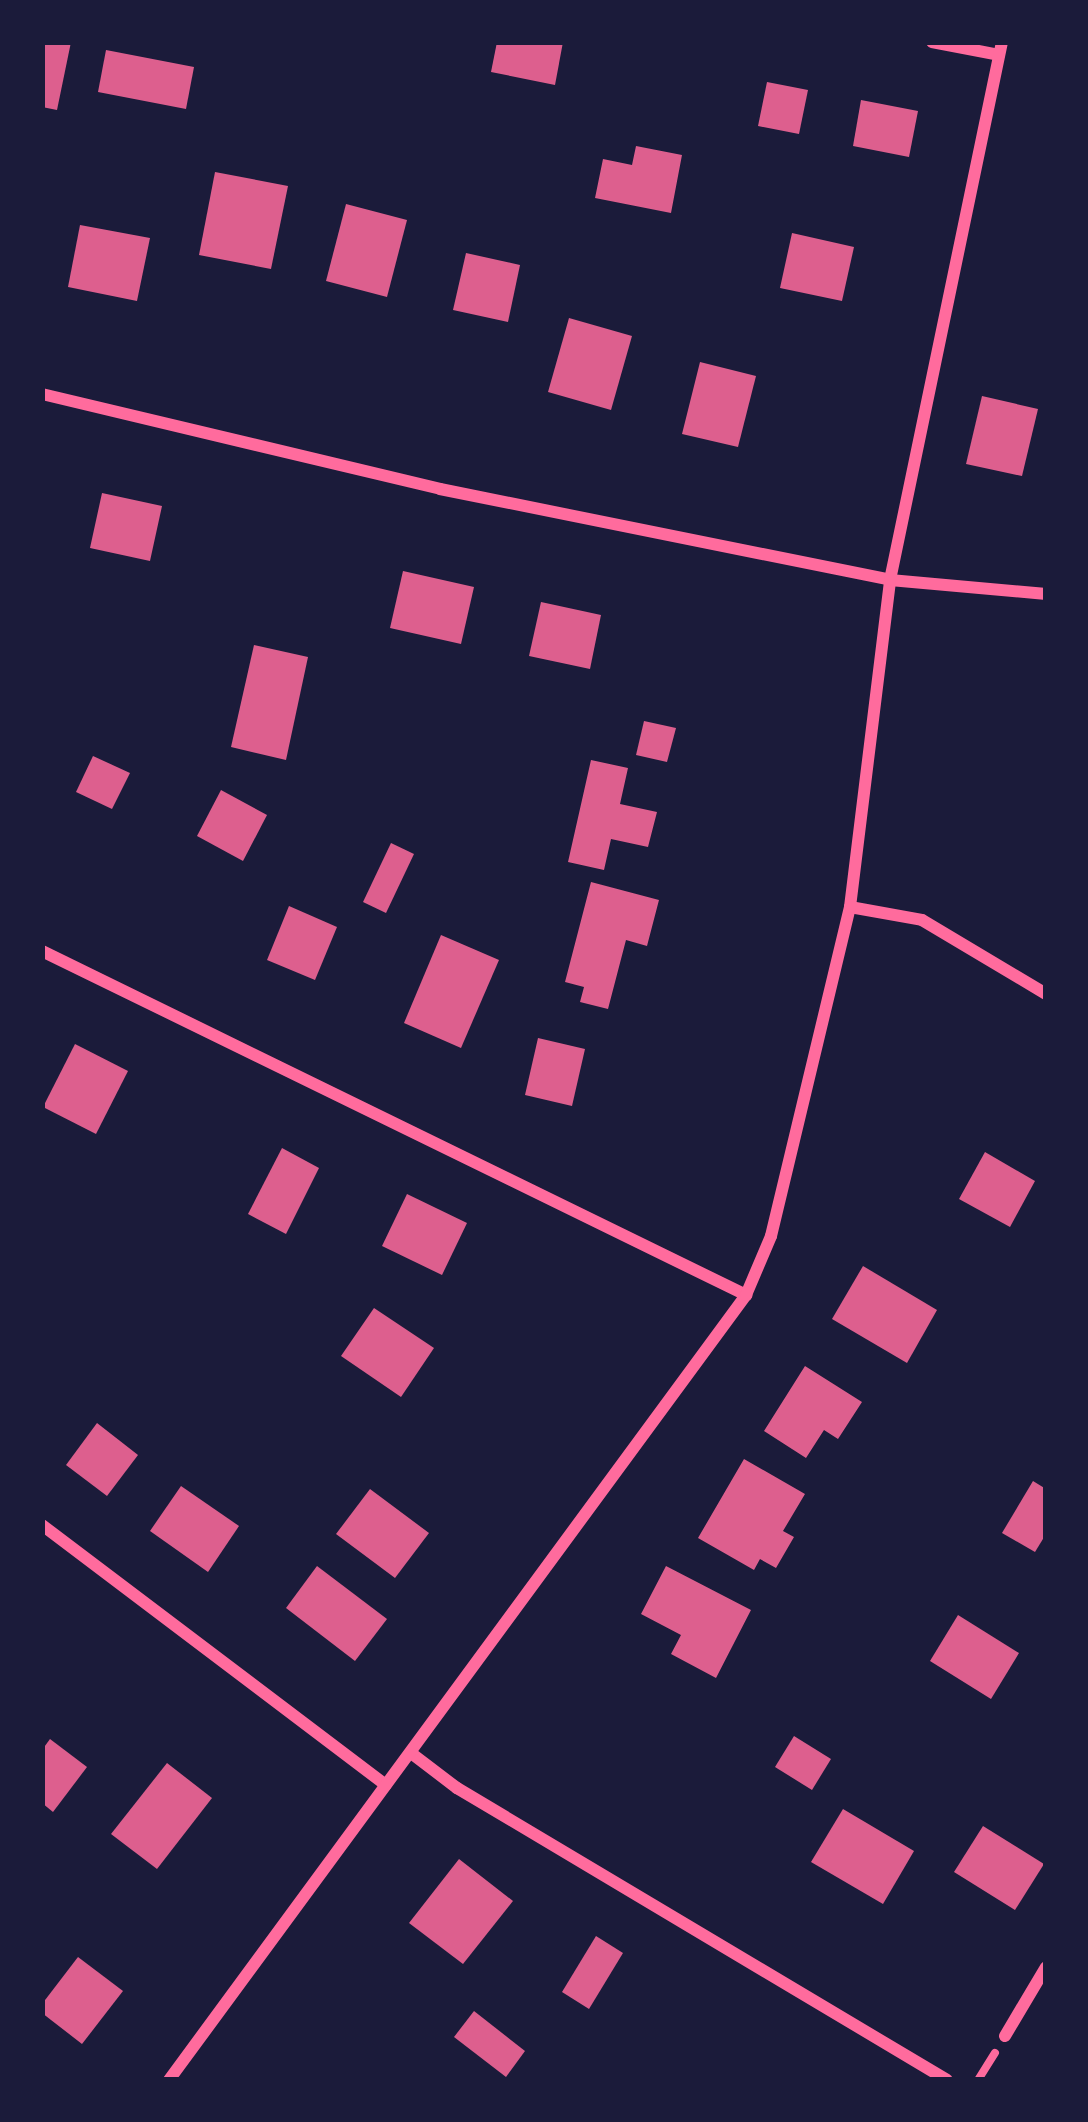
<!DOCTYPE html>
<style>
body{margin:0}
#map{position:relative;width:1088px;height:2122px;overflow:hidden;background:#1b1b3a;font-family:Signika,sans-serif}
div>[style]{position:absolute}
[style*='--x']{left:calc(var(--x)*1px);top:calc(var(--y)*1px);width:calc(var(--w)*1px);rotate:calc(var(--a)*1deg)}
.building>*{inset:0;background:#dd5f8e}
.path>*{height:8px;margin:-4px;padding:0 4px;transform-origin:4px;border-radius:4px;background:#ff6b9d}
.minor>*{height:12px;margin:-6px;padding:0 6px;transform-origin:6px;border-radius:6px;background:#ff6b9d}
span{translate:-50% -50%;white-space:nowrap;text-align:center;line-height:1.15;-webkit-text-stroke:10px #1b1b3a;paint-order:stroke}
.frame{position:absolute;inset:0;border:45px solid #1b1b3a;pointer-events:none}
</style>
<div id="map">
<div class="building">
<i style="clip-path:polygon(42px 42px,71px 42px,57px 110px,42px 107px)"></i>
<i style="clip-path:polygon(497px 42px,563px 42px,555px 85px,491px 72px)"></i>
<i style="clip-path:polygon(106px 50px,194px 67px,186px 109px,98px 92px)"></i>
<i style="clip-path:polygon(767px 82px,808px 90px,799px 134px,758px 126px)"></i>
<i style="clip-path:polygon(861px 100px,918px 111px,909px 157px,853px 146px)"></i>
<i style="clip-path:polygon(636px 146px,682px 155px,671px 213px,595px 198px,603px 159px,632px 165px)"></i>
<i style="clip-path:polygon(215px 172px,288px 186px,271px 269px,199px 255px)"></i>
<i style="clip-path:polygon(346px 204px,407px 220px,387px 297px,326px 281px)"></i>
<i style="clip-path:polygon(80px 225px,150px 238px,137px 301px,68px 287px)"></i>
<i style="clip-path:polygon(792px 233px,854px 247px,842px 301px,780px 288px)"></i>
<i style="clip-path:polygon(466px 253px,520px 265px,508px 322px,453px 310px)"></i>
<i style="clip-path:polygon(569px 318px,632px 336px,611px 410px,548px 392px)"></i>
<i style="clip-path:polygon(700px 362px,756px 376px,738px 447px,682px 434px)"></i>
<i style="clip-path:polygon(982px 396px,1038px 409px,1022px 476px,966px 464px)"></i>
<i style="clip-path:polygon(102px 493px,162px 506px,150px 561px,90px 548px)"></i>
<i style="clip-path:polygon(403px 571px,474px 587px,461px 644px,390px 628px)"></i>
<i style="clip-path:polygon(541px 602px,601px 615px,590px 669px,529px 656px)"></i>
<i style="clip-path:polygon(254px 645px,308px 657px,286px 760px,231px 747px)"></i>
<i style="clip-path:polygon(644px 721px,676px 728px,667px 762px,636px 755px)"></i>
<i style="clip-path:polygon(93px 756px,130px 773px,112px 809px,76px 792px)"></i>
<i style="clip-path:polygon(591px 760px,628px 768px,620px 804px,657px 812px,648px 847px,611px 839px,604px 870px,568px 862px)"></i>
<i style="clip-path:polygon(221px 790px,267px 815px,243px 861px,197px 836px)"></i>
<i style="clip-path:polygon(391px 843px,414px 854px,386px 913px,363px 902px)"></i>
<i style="clip-path:polygon(591px 882px,659px 900px,647px 946px,626px 940px,608px 1009px,580px 1002px,584px 987px,565px 982px)"></i>
<i style="clip-path:polygon(289px 906px,337px 927px,315px 980px,267px 960px)"></i>
<i style="clip-path:polygon(441px 935px,499px 960px,461px 1048px,404px 1023px)"></i>
<i style="clip-path:polygon(538px 1038px,585px 1049px,572px 1106px,525px 1095px)"></i>
<i style="clip-path:polygon(75px 1044px,128px 1071px,96px 1134px,43px 1107px)"></i>
<i style="clip-path:polygon(282px 1148px,319px 1168px,286px 1234px,248px 1214px)"></i>
<i style="clip-path:polygon(985px 1152px,1035px 1181px,1010px 1227px,959px 1199px)"></i>
<i style="clip-path:polygon(407px 1194px,467px 1223px,442px 1275px,382px 1246px)"></i>
<i style="clip-path:polygon(863px 1266px,937px 1310px,907px 1363px,832px 1319px)"></i>
<i style="clip-path:polygon(374px 1308px,434px 1348px,401px 1397px,341px 1356px)"></i>
<i style="clip-path:polygon(805px 1366px,862px 1402px,838px 1439px,824px 1430px,806px 1458px,764px 1431px)"></i>
<i style="clip-path:polygon(97px 1423px,138px 1455px,107px 1496px,66px 1465px)"></i>
<i style="clip-path:polygon(744px 1459px,805px 1494px,783px 1531px,794px 1537px,776px 1568px,760px 1559px,754px 1570px,698px 1538px)"></i>
<i style="clip-path:polygon(1033px 1481px,1046px 1489px,1046px 1534px,1035px 1552px,1002px 1533px)"></i>
<i style="clip-path:polygon(181px 1486px,239px 1526px,208px 1572px,150px 1531px)"></i>
<i style="clip-path:polygon(370px 1489px,429px 1533px,395px 1578px,336px 1534px)"></i>
<i style="clip-path:polygon(317px 1566px,387px 1619px,355px 1661px,286px 1608px)"></i>
<i style="clip-path:polygon(666px 1566px,751px 1610px,716px 1678px,671px 1654px,681px 1635px,641px 1614px)"></i>
<i style="clip-path:polygon(958px 1615px,1019px 1653px,991px 1699px,930px 1661px)"></i>
<i style="clip-path:polygon(794px 1736px,831px 1759px,812px 1790px,775px 1767px)"></i>
<i style="clip-path:polygon(50px 1739px,87px 1767px,53px 1812px,42px 1803px,42px 1750px)"></i>
<i style="clip-path:polygon(167px 1763px,212px 1798px,157px 1869px,111px 1834px)"></i>
<i style="clip-path:polygon(843px 1809px,914px 1851px,883px 1904px,811px 1862px)"></i>
<i style="clip-path:polygon(983px 1826px,1044px 1864px,1015px 1910px,954px 1872px)"></i>
<i style="clip-path:polygon(459px 1859px,513px 1901px,463px 1964px,409px 1923px)"></i>
<i style="clip-path:polygon(596px 1936px,623px 1953px,589px 2009px,562px 1992px)"></i>
<i style="clip-path:polygon(78px 1957px,123px 1991px,82px 2044px,42px 2013px,42px 2004px)"></i>
<i style="clip-path:polygon(474px 2011px,525px 2051px,506px 2077px,454px 2037px)"></i>
</div>
<div class="path">
<i style="--x:978;--y:2080;--w:32;--a:-58"></i>
</div>
<div class="minor">
<i style="--x:932;--y:42;--w:68;--a:11"></i>
<i style="--x:42;--y:394;--w:409;--a:13.4"></i>
<i style="--x:440;--y:489;--w:459;--a:11.4"></i>
<i style="--x:890;--y:580;--w:157;--a:5.1"></i>
<i style="--x:850;--y:907;--w:73;--a:10.2"></i>
<i style="--x:922;--y:920;--w:144;--a:30.8"></i>
<i style="--x:42;--y:951;--w:784;--a:26.04"></i>
<i style="--x:42;--y:1525;--w:431;--a:37.1"></i>
<i style="--x:411;--y:1753;--w:58;--a:37.3"></i>
<i style="--x:457;--y:1788;--w:570;--a:30.79"></i>
<i style="--x:1005;--y:2036;--w:80;--a:-59.3"></i>
<i style="--x:169;--y:2080;--w:974;--a:-53.68"></i>
<i style="--x:746;--y:1295;--w:64;--a:-67"></i>
<i style="--x:771;--y:1236;--w:338;--a:-76.5"></i>
<i style="--x:850;--y:907;--w:329;--a:-83"></i>
<i style="--x:890;--y:580;--w:550;--a:-78.24"></i>
</div>
<div class="frame"></div>
</div>
